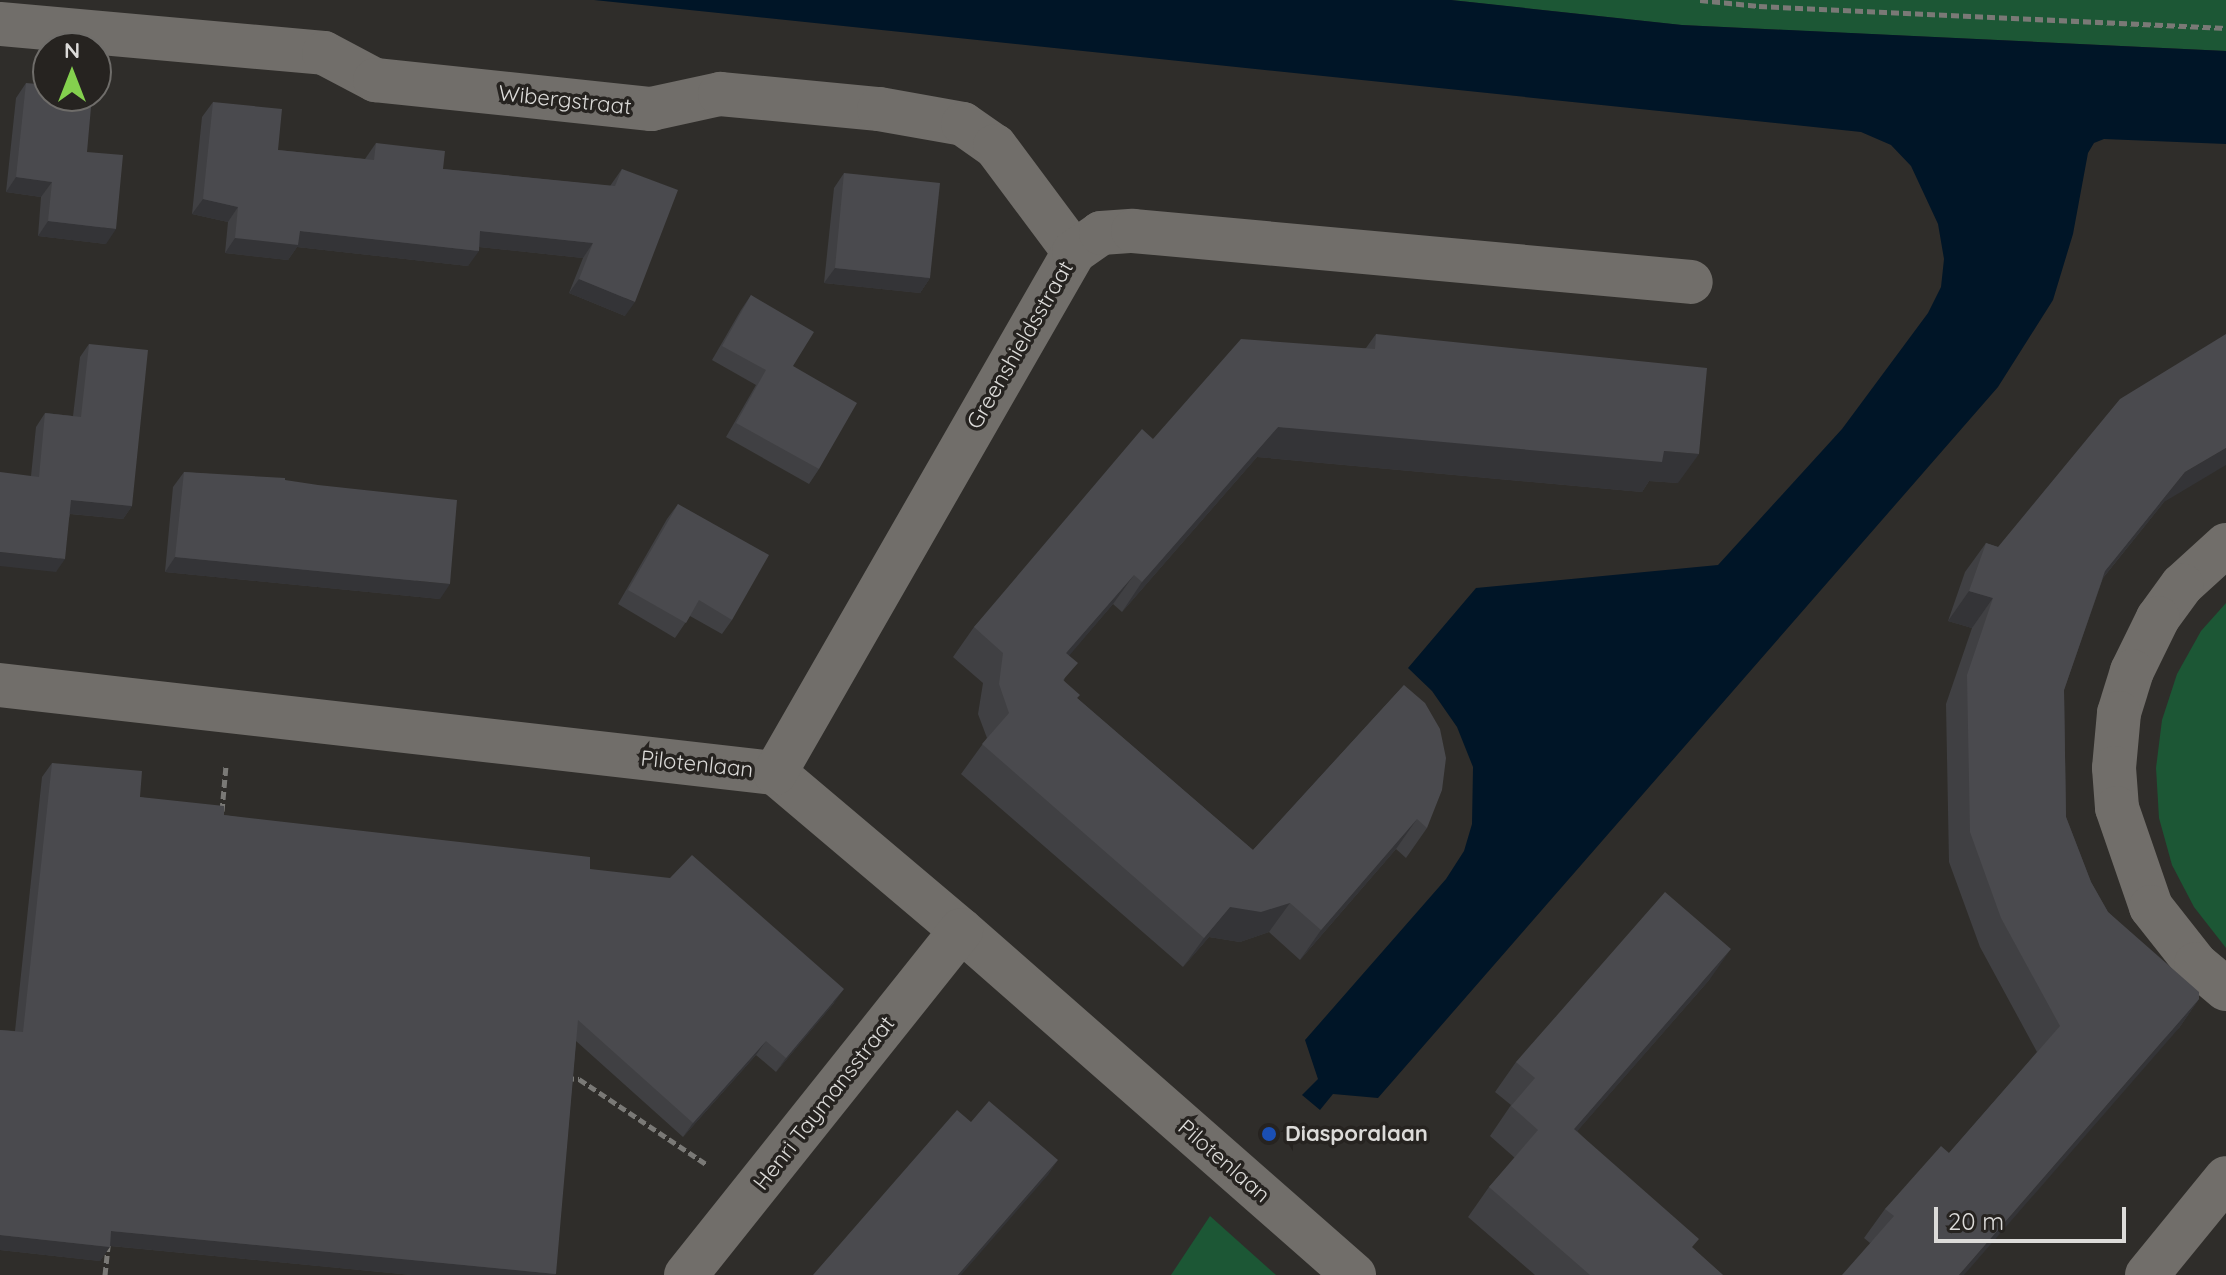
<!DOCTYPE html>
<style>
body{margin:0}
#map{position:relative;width:2226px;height:1275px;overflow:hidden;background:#2f2d2a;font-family:Quicksand,sans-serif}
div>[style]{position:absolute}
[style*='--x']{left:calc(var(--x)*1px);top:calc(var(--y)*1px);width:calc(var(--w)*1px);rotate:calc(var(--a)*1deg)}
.green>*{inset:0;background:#1c5735}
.water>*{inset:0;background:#001527}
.path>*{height:5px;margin-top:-2.5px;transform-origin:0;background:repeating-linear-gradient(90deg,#7a7976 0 8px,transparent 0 12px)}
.minor>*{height:44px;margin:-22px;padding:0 22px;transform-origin:22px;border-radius:22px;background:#716e6a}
.wall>*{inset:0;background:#404043}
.shaded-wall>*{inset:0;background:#343437}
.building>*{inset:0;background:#4a4a4e}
.dots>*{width:22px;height:22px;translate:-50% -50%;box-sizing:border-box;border:4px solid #262320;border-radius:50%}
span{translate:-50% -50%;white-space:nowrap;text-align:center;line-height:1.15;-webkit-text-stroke:7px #262320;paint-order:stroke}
.street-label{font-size:22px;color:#dcdbd9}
.poi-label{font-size:22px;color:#dcdbd9;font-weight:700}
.left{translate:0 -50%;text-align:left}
.north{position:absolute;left:32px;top:32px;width:80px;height:80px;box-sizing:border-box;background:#262320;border:2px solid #6f6d6a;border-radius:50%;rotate:0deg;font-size:22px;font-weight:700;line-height:32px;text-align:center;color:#dcdbd9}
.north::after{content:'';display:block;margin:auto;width:28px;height:36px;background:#84d04e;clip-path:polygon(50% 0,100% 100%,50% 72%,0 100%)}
.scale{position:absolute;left:1934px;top:1207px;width:192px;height:36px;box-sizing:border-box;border:4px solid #dcdbd9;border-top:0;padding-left:10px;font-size:24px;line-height:28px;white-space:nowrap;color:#dcdbd9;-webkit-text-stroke:6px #262320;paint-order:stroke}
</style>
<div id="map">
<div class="green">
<i style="clip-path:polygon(1451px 0,2226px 0,2226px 51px,1681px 25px)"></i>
<i style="clip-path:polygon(2226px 603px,2226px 948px,2194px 907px,2172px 865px,2159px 818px,2156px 768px,2162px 720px,2177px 674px,2201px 631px)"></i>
<i style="clip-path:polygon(1210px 1216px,1276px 1275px,1171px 1275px)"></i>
</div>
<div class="water">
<i style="clip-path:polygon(594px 0,1451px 0,1682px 25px,2226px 51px,2226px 144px,2104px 139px,2094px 143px,2088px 153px,2073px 234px,2053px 300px,1998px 387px,1378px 1098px,1333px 1094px,1320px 1110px,1302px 1095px,1318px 1079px,1305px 1040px,1446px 879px,1464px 851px,1472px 824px,1473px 767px,1457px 727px,1432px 691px,1408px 668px,1476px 588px,1718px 565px,1842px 429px,1928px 313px,1941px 287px,1944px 259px,1938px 224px,1911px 166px,1891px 145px,1861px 132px)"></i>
</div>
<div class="path">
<i style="--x:1700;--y:0;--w:59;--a:5.8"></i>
<i style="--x:1759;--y:6;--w:468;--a:2.7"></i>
<i style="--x:222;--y:811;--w:46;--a:-85"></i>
<i style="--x:566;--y:1078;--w:13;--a:4"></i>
<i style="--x:579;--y:1079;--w:153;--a:33.8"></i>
<i style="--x:105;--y:1275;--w:31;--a:-84"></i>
</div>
<div class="minor">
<i style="--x:0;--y:24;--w:325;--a:5.1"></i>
<i style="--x:324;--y:53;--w:58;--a:27.9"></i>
<i style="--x:375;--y:80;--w:278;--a:6"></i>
<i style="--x:651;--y:109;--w:71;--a:-12.3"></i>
<i style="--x:720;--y:94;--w:160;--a:5.4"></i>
<i style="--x:879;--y:109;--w:85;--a:10.1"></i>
<i style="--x:963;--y:124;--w:39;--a:35"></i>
<i style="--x:995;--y:146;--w:132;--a:53.3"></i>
<i style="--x:2226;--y:545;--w:59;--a:137.7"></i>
<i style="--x:2182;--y:585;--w:41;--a:126"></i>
<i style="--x:2158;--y:618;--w:59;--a:116.1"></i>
<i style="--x:2132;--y:671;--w:44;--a:107.2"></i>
<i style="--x:2119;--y:713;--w:55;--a:95.2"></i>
<i style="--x:2114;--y:768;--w:40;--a:85.7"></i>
<i style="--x:2117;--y:808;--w:105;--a:71"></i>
<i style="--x:2151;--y:907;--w:73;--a:51.7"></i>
<i style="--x:2196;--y:964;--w:39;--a:40"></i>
<i style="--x:0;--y:685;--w:780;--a:6.48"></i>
<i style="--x:775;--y:773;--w:243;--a:40.2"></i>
<i style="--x:961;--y:930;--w:523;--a:41.28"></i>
<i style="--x:775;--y:773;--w:601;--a:-60.15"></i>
<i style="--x:1074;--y:252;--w:33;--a:-35"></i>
<i style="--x:1101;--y:233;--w:32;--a:-4"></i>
<i style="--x:1133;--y:231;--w:560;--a:5.22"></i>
<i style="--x:686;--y:1275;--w:441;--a:-51.4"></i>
<i style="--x:2147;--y:1275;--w:125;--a:-50.8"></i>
</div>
<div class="wall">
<i style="clip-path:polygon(26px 83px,87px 152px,106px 244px,38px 236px,41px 197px,6px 192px,16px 98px)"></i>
<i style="clip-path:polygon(213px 102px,278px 150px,365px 159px,376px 143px,443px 169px,610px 186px,622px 169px,625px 316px,569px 293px,583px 258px,479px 247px,468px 266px,297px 247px,288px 260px,225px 253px,228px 222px,192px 214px,202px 117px)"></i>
<i style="clip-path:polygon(844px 173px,930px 278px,920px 293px,824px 283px,834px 188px)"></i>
<i style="clip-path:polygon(751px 295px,793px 366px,819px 469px,809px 484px,726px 437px,756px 385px,712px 360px,741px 310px)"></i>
<i style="clip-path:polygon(1376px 334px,1678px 483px,1649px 481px,1642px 492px,1257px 457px,1122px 612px,1113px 604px,1069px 655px,1064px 681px,1077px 698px,1253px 850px,1404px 685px,1427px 828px,1406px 858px,1396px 849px,1300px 960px,1269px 932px,1240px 942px,1209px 937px,1183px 967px,961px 774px,987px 738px,978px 714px,983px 683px,953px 657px,974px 627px,1153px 439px,1366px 348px)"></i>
<i style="clip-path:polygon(89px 344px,132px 506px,123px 519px,70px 514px,56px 572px,31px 476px,36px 427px,45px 413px,73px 416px,80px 357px)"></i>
<i style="clip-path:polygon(184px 472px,285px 480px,440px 599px,165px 572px,173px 487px)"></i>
<i style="clip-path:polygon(2164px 502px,2103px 578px,2064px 690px,2066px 817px,2091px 882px,2108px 912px,2199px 999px,2179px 1028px,1870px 1243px,1864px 1238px,1885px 1209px,1949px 1153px,2037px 1052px,1980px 947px,1949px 862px,1946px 704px,1972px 628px,1948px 621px,1965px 572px,1986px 543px,1998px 547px)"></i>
<i style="clip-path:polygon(678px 504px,732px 620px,722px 634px,690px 616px,675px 638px,618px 604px,667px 519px)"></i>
<i style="clip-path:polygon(52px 763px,140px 797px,224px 815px,590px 869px,834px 1003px,776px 1072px,756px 1055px,683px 1137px,576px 1041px,555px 1275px,412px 1275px,110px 1246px,100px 1261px,0 1250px,0 1030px,15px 1031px,42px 777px)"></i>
<i style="clip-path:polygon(1710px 979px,1577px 1131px,1692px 1248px,1723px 1275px,1535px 1275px,1468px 1217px,1489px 1187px,1515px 1158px,1490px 1136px,1511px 1105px,1495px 1092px,1516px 1062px)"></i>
</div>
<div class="shaded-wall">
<i style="clip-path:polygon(16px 177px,52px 182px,41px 197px,6px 192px)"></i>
<i style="clip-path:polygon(203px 199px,238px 207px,228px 222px,192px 214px)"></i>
<i style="clip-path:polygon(48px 221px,116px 229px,106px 244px,38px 236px)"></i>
<i style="clip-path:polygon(300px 231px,479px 251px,468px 266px,297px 247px,288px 260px,225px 253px,235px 238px)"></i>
<i style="clip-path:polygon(480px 231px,593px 243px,583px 258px,470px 246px)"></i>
<i style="clip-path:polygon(835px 268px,930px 278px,920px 293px,824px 283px)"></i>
<i style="clip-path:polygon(579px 279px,635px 302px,625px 316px,569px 293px)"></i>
<i style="clip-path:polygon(1278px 427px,1664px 451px,1699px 454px,1678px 483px,1649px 481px,1642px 492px,1257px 457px,1122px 612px,1142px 582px)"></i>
<i style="clip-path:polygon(2226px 448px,2226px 465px,2164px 502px,2085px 600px,2105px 571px,2185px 472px)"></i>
<i style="clip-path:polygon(71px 500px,132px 506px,123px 519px,62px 513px)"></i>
<i style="clip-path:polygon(0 552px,65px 559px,56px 572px,0 566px)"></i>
<i style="clip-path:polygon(175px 557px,450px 584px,440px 599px,165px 572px)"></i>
<i style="clip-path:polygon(1134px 575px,1113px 604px,1046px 683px,1066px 653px)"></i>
<i style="clip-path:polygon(1969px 591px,1993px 598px,1972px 628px,1948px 621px)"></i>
<i style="clip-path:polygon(1417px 819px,1396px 849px,1300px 960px,1321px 930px)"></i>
<i style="clip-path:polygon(1290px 903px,1269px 932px,1240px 942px,1209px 937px,1183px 967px,1204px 938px,1230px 907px)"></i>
<i style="clip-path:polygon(1731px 949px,1710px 979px,1553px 1159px,1574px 1129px)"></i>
<i style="clip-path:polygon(844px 989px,834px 1003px,776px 1072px,786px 1058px)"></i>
<i style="clip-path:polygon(2199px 999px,2179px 1028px,1964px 1275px,1959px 1275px)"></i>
<i style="clip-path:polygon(766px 1041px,756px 1055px,683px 1137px,693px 1123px)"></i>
<i style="clip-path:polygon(1058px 1160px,1048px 1175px,961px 1275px,958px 1275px)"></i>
<i style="clip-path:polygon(111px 1231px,556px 1274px,555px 1275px,412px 1275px,101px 1245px)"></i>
<i style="clip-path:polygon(0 1235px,110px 1247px,100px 1261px,0 1250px)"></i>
</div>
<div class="building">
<i style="clip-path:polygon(26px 83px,48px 85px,48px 96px,92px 96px,87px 152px,123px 155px,116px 229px,48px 221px,52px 182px,16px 177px)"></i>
<i style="clip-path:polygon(213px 102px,282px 109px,278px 150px,374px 160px,376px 143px,445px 151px,443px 169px,615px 186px,622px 169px,678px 190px,635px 302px,579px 279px,593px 243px,480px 231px,479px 251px,300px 231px,298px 245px,235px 238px,238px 207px,203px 199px)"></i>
<i style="clip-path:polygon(844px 173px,940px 183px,930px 278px,835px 268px)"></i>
<i style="clip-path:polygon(751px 295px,814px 332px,793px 366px,857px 403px,819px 469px,736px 423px,766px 370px,722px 346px)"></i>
<i style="clip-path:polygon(1376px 334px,1707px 368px,1699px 454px,1664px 451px,1662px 462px,1278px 427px,1142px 582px,1134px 575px,1066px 653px,1078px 663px,1063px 680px,1080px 695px,1077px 698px,1253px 850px,1404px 685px,1425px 703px,1440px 729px,1446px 758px,1442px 790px,1427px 828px,1417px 819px,1321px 930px,1290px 903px,1261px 912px,1230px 907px,1204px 938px,982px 744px,1009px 713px,999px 684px,1003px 653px,974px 627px,1142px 429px,1153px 439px,1241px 339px,1375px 349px)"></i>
<i style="clip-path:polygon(2226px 334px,2226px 448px,2185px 472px,2105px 571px,2064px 690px,2066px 817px,2091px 882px,2108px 912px,2199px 992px,2199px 999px,1959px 1275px,1842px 1275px,1894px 1216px,1885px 1209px,1941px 1146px,1949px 1153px,2060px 1026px,2001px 918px,1970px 832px,1967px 675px,1993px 598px,1969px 591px,1986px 543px,1998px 547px,2120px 399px)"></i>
<i style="clip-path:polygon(89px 344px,148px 350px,132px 506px,71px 500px,65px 559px,0 552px,0 472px,39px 477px,45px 413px,81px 417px)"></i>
<i style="clip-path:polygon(184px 472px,285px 478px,285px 480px,318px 485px,457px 500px,450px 584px,175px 557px)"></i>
<i style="clip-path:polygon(678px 504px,769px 555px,732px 620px,699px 600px,686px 623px,628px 590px)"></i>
<i style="clip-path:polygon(52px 763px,142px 771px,140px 797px,224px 806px,224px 815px,590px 857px,590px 869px,670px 878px,692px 855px,844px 989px,786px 1058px,766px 1041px,693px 1123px,578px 1020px,556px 1274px,111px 1231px,110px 1247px,0 1235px,0 1030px,23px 1032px)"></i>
<i style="clip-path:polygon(1665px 892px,1731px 949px,1574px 1129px,1699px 1239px,1692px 1247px,1723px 1275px,1590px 1275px,1489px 1187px,1538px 1130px,1511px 1106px,1535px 1078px,1516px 1062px)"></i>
<i style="clip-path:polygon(989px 1101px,1058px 1160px,958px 1275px,813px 1275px,957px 1110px,971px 1122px)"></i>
</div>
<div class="dots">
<i style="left:1269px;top:1134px;background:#1a4fb4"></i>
</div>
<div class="street-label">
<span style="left:565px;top:100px;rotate:6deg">Wibergstraat</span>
<span style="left:1020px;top:345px;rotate:-60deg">Greenshieldsstraat</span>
<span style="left:697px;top:764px;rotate:6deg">Pilotenlaan</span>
<span style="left:824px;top:1103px;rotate:-52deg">Henri Taymansstraat</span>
<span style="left:1224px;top:1161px;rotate:41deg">Pilotenlaan</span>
</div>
<div class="poi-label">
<span class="left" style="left:1285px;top:1134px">Diasporalaan</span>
</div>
<div class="north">N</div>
<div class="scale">20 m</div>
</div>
